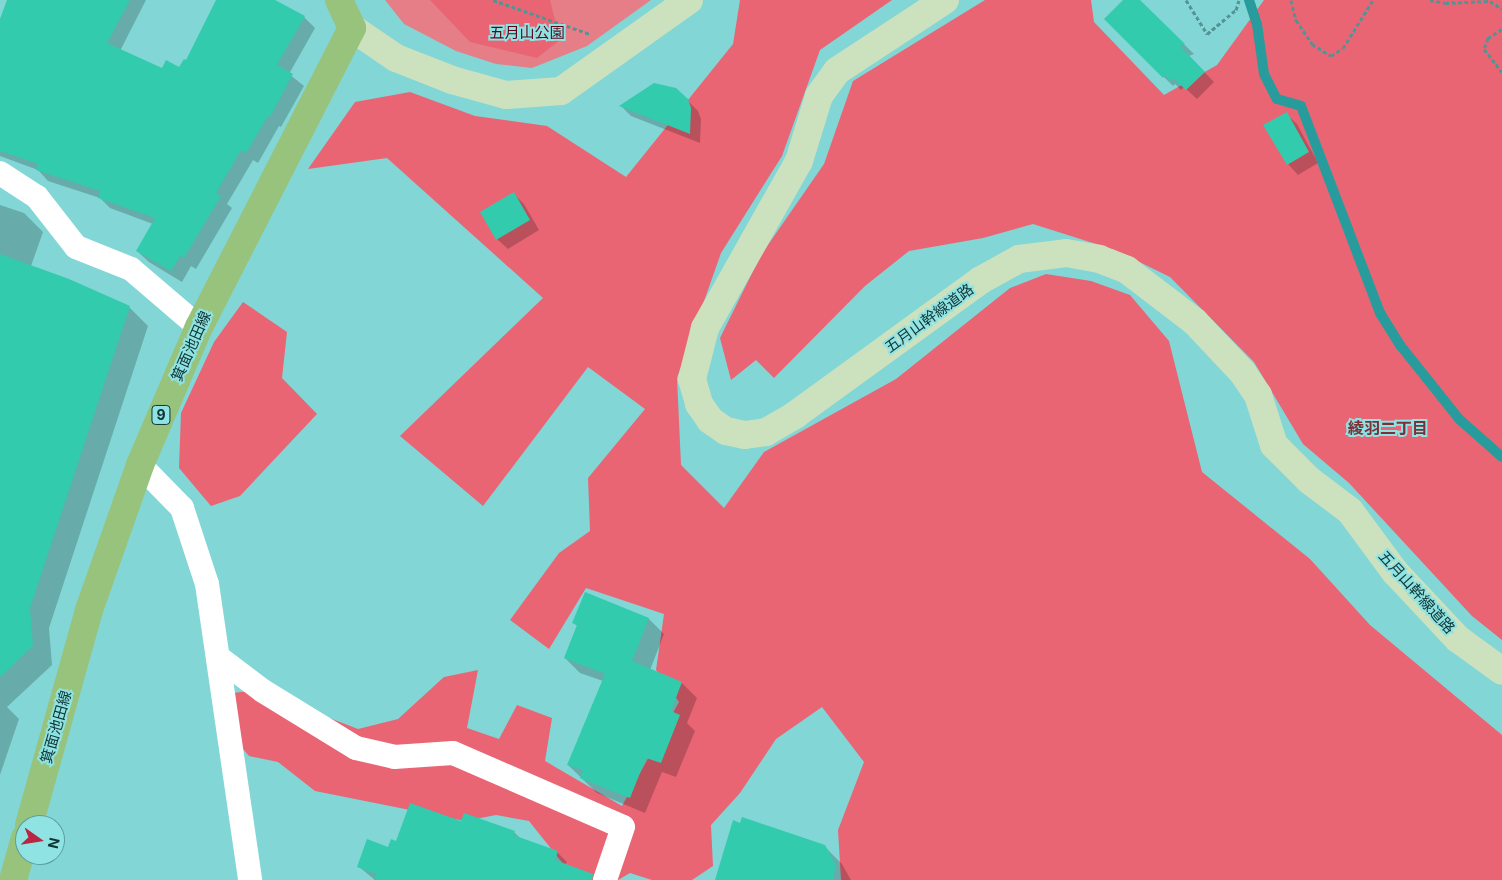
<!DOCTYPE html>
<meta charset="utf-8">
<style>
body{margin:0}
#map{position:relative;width:1502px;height:880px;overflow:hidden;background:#82d6d6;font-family:Inter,"Noto Sans JP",sans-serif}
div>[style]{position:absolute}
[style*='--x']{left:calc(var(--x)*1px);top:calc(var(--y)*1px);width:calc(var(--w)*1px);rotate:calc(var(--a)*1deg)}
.green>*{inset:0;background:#e57e86}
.forest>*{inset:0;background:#e96574}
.shadow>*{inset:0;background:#0003}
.stream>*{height:10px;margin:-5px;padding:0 5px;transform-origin:5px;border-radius:5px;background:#289c9d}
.building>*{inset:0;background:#32cbad}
.path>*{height:3px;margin-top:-1.5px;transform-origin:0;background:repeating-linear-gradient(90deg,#539393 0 4px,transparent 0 6.5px)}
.street>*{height:24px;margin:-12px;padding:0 12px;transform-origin:12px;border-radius:12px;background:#fff}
.secondary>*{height:28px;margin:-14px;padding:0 14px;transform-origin:14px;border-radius:14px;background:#cce1be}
.primary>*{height:28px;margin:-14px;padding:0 14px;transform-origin:14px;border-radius:14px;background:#98c37d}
span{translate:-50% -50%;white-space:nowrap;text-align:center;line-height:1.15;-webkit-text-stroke:4px #8fe3e3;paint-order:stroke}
.shield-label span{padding:1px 4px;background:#8fe3e3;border:1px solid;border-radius:4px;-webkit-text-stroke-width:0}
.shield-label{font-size:14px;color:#103434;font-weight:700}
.park-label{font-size:15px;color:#5b051a}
.street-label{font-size:15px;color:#103434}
.neighbourhood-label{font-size:16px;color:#793239;font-weight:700}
.north{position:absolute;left:15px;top:815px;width:50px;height:50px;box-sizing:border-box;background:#8fe3e3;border:1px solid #5c9d9d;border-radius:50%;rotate:103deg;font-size:14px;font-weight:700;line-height:20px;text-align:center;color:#103434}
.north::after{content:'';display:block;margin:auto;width:18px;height:22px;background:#b82643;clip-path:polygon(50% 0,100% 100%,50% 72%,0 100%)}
</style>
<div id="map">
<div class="green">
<i style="clip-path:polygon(385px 0,651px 0,587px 46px,532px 68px,496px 64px,456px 51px,404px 24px)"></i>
</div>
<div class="forest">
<i style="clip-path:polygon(430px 0,550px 0,560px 40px,537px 58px,470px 42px)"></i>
<i style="clip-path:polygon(740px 0,892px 0,820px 50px,782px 156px,721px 253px,677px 378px,681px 465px,724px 508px,764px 452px,896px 379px,1010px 288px,1046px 274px,1091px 281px,1130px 295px,1169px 341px,1202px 472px,1310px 559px,1370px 625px,1502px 735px,1502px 880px,841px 880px,838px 830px,864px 762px,822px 707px,776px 739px,740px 793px,711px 825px,713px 866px,692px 880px,652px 880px,630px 873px,618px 880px,576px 880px,529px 821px,496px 815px,465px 821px,315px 791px,278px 762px,249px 756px,231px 735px,233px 693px,257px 690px,358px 729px,398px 719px,444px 677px,478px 670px,467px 728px,499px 739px,517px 705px,552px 718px,545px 761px,622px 806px,679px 702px,656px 670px,664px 614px,586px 588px,549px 649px,510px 620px,559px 553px,590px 531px,588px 478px,645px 409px,588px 367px,483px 506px,400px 436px,543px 298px,387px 158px,308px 169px,355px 102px,410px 92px,475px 116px,547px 126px,626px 177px,733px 44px)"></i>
<i style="clip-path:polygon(985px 0,1091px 0,1094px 22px,1164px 95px,1217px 65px,1264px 0,1502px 0,1502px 640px,1472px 616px,1349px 483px,1303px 444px,1254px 362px,1170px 277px,1115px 250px,1033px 224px,983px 238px,909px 251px,865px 286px,774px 378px,756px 360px,731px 380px,720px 338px,761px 255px,824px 164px,853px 81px)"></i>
<i style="clip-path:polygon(243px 302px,287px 332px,282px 378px,317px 414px,240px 496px,211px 506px,179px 468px,181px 413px,214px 342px)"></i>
</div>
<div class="shadow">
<i style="clip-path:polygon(8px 0,146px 0,120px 51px,162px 70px,179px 69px,186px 62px,217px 0,270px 0,304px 17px,315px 28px,289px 74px,304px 86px,281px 127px,279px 126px,258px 163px,253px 160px,227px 204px,232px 208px,196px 269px,191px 266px,182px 282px,149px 262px,137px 251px,153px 224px,110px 208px,100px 198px,48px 181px,38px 170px,0 156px,0 22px)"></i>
<i style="clip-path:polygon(1124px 0,1139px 0,1194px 54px,1189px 56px,1214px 82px,1197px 99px,1184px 87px,1181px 90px,1175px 84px,1173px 86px,1106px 19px)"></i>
<i style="clip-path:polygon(687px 100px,698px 111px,701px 119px,700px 143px,631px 116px,621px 106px)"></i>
<i style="clip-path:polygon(1286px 114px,1297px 124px,1318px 163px,1298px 175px,1288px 164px,1265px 126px)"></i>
<i style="clip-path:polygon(514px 194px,524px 204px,539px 230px,508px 249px,497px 239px)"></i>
<i style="clip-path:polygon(0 205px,24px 213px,43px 232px,31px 266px,129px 307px,148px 326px,49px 628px,52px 665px,7px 707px,19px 719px,0 775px)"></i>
<i style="clip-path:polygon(586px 594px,649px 619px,664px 634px,650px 670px,682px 683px,697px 698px,687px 723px,695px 731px,676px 777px,662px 772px,645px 813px,597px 793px,568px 765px,603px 681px,580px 673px,565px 658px,578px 627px,574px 623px)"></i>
<i style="clip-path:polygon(462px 823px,514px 832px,520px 838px,557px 852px,567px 862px,565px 865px,582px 880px,375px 880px,358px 866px,397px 842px)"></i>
<i style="clip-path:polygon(824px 846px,842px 864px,851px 880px,723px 880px)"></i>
</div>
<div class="stream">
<i style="--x:1249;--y:0;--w:25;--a:72"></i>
<i style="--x:1257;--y:24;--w:50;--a:82"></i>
<i style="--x:1264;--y:74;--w:28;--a:63"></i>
<i style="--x:1277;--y:99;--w:25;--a:16"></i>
<i style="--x:1301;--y:106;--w:222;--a:69.1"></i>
<i style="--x:1380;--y:313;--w:38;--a:58"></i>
<i style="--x:1400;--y:345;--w:95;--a:51.4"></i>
<i style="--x:1459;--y:419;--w:57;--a:41.5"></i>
</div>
<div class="building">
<i style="clip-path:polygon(7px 0,130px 0,107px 43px,162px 68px,166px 60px,179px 67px,184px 59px,186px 60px,216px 0,275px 0,305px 16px,277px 65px,293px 74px,270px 117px,268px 116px,246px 153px,241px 150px,216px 193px,221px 196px,184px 258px,180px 256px,171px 271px,136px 251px,155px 218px,98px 198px,100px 191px,36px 170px,38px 164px,0 151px,0 19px)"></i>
<i style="clip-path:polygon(1123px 0,1140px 0,1185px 44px,1180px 46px,1205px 72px,1186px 90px,1173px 78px,1170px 81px,1165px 75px,1163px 78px,1104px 19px)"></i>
<i style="clip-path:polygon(654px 83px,676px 88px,688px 99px,691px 108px,690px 134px,619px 106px)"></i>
<i style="clip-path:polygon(1287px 112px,1309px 152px,1287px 165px,1263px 125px)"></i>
<i style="clip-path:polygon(514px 192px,530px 220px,496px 240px,480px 212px)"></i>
<i style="clip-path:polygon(0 254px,69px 279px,130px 306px,30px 608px,33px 646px,0 677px)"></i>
<i style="clip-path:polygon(585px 592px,649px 618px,632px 661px,682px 682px,671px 711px,680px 715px,661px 763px,646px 758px,630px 798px,580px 778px,583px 770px,567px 765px,605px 674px,564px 658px,577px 625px,572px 623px)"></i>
<i style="clip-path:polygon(410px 803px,461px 821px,464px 813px,515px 831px,513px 835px,558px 851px,555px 860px,593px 874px,592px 880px,374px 880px,376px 874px,357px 867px,367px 839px,388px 847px,391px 839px,396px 841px)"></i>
<i style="clip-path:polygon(742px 817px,825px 845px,836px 865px,833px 880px,715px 880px,733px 820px,740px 823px)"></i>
</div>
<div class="path">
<i style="--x:493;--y:0;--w:103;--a:19.3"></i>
<i style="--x:1186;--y:0;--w:40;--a:58"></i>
<i style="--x:1207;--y:34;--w:38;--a:-40"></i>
<i style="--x:1236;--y:10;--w:10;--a:-73"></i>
<i style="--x:1291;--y:0;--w:21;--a:76"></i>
<i style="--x:1296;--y:20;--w:29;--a:56"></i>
<i style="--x:1312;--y:44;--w:22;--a:32"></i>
<i style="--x:1331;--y:56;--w:14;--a:-34"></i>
<i style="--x:1343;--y:48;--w:57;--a:-58"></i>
<i style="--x:1430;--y:0;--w:15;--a:11"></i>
<i style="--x:1445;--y:3;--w:45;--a:-2.5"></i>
<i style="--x:1490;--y:1;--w:14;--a:34"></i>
<i style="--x:1502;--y:29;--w:17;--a:147"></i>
<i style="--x:1488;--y:38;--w:12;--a:110"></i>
<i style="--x:1484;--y:49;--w:29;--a:52"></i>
</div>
<div class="street">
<i style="--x:0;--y:173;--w:44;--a:33"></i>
<i style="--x:37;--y:197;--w:63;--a:52"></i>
<i style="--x:76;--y:247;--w:59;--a:21.8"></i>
<i style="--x:131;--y:269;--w:89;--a:40.5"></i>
<i style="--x:140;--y:465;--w:60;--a:45.7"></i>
<i style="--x:182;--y:508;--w:80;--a:71.8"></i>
<i style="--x:207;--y:584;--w:299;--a:81.7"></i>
<i style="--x:218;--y:657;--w:56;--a:37.1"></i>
<i style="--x:263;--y:691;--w:109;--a:31.5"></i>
<i style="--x:356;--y:748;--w:39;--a:13"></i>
<i style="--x:394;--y:757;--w:59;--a:-3.9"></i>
<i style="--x:453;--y:753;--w:185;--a:23.5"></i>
<i style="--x:623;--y:827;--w:56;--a:108.8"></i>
</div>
<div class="secondary">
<i style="--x:945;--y:0;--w:129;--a:146.7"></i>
<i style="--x:837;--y:71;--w:31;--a:126"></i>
<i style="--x:819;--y:96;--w:68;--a:107.1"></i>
<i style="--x:799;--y:161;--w:192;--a:119.4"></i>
<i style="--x:705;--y:328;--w:53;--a:104.3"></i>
<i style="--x:692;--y:379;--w:26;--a:74"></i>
<i style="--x:699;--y:404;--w:19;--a:55"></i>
<i style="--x:710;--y:420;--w:19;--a:35"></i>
<i style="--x:726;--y:431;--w:19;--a:12"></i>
<i style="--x:745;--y:435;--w:21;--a:-8"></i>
<i style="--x:766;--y:432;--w:34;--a:-30"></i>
<i style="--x:795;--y:415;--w:230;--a:-36"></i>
<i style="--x:981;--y:280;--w:43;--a:-28.9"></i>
<i style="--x:1019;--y:259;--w:47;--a:-7.3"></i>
<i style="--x:1066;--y:253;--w:34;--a:10"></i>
<i style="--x:1099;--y:259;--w:30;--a:21"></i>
<i style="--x:1127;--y:270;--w:86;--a:37.4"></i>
<i style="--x:1195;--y:322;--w:70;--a:46.7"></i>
<i style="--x:1243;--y:373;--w:27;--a:56"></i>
<i style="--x:1258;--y:395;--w:52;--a:72.3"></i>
<i style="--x:1274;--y:445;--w:49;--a:45"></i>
<i style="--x:1309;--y:480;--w:51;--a:37.1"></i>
<i style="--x:1350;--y:511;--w:76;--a:53.6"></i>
<i style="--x:1395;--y:572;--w:92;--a:46.8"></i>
<i style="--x:1458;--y:639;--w:54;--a:36"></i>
<i style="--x:352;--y:28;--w:53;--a:34.3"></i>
<i style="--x:396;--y:58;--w:60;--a:21.4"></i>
<i style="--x:452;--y:80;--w:56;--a:15.5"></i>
<i style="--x:506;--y:95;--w:55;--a:-4.2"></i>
<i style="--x:561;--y:91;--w:157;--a:-35.4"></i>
</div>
<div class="primary">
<i style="--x:29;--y:825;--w:223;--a:-74.4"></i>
<i style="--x:89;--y:610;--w:154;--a:-70.6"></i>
<i style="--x:140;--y:465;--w:150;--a:-66.9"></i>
<i style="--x:199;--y:327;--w:336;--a:-62.9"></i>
<i style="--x:352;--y:28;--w:31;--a:-115"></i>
<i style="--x:13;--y:880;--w:44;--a:-74.1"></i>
</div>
<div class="shield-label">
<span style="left:161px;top:415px">9</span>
</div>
<div class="park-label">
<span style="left:527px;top:33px">五月山公園</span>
</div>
<div class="street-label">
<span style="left:929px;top:318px;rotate:-36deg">五月山幹線道路</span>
<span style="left:191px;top:346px;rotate:-66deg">箕面池田線</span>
<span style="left:1417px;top:592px;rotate:48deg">五月山幹線道路</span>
<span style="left:56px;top:727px;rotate:-74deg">箕面池田線</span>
</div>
<div class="neighbourhood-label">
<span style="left:1388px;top:428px">綾羽二丁目</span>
</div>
<div class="north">N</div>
</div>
